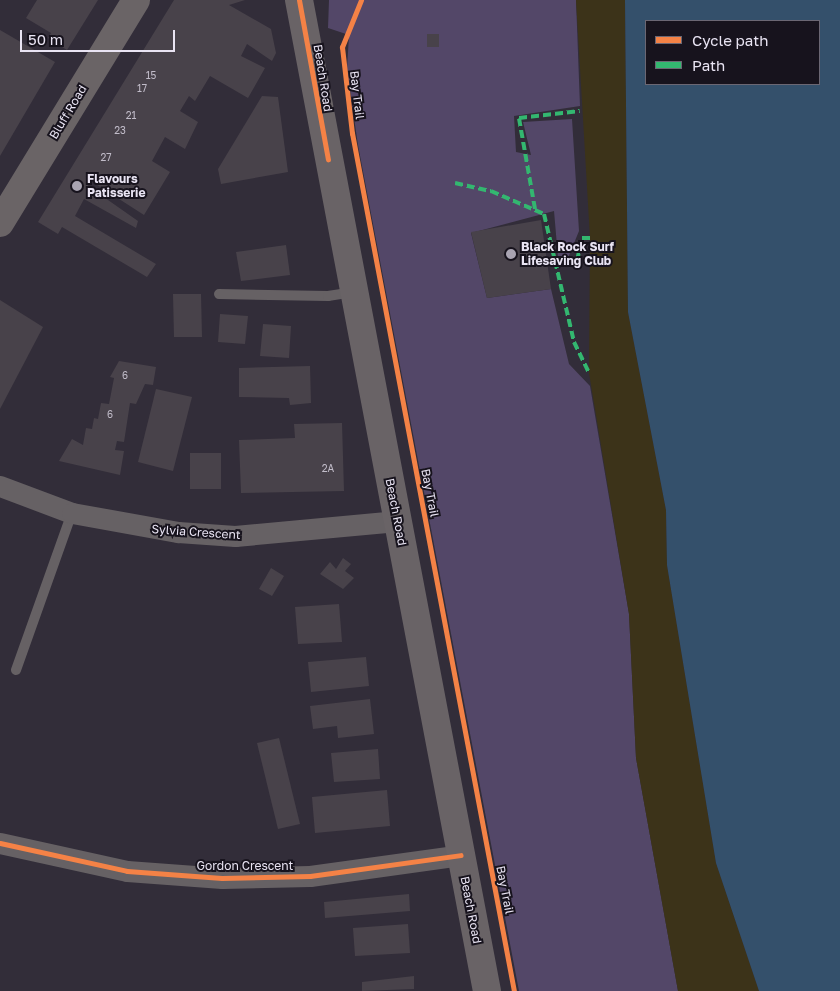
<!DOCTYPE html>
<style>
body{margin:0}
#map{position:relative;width:840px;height:991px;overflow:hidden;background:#322d39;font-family:"Golos Text",sans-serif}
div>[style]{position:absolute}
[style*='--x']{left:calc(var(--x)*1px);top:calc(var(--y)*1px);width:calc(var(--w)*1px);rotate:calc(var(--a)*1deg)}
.green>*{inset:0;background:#534768}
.sand>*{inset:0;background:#3c3319}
.water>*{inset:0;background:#34506b}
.building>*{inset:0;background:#48424a}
.lane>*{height:10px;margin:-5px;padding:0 5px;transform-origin:5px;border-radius:5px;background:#666164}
.street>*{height:21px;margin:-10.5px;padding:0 10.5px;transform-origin:10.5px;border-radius:10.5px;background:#666164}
.secondary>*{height:28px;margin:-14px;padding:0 14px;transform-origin:14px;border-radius:14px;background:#6a6466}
.primary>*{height:28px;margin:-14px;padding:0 14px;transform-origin:14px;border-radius:14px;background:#696366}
.quiet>*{height:4px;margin-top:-2px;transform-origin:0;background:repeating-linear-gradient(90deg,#33b770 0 8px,transparent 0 12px)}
.cycleway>*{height:5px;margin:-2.5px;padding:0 2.5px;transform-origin:2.5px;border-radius:2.5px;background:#f48246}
.dots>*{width:14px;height:14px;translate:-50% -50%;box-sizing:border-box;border:2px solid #17131d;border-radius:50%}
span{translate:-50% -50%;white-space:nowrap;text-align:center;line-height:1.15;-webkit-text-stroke:4px #17131d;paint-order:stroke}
.number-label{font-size:10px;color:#c1bcc9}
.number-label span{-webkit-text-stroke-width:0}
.street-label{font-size:12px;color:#e9e4f3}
.poi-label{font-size:12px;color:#e9e4f3;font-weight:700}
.left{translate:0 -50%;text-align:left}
.legend{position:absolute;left:645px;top:20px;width:175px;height:65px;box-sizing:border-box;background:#17131d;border:1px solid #6b6773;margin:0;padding:6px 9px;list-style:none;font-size:15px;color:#e9e4f3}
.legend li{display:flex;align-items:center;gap:10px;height:25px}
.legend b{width:25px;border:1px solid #6b6773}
.scale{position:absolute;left:20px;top:30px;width:155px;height:22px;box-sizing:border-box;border:2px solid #e9e4f3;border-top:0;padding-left:6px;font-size:15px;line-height:18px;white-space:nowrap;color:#e9e4f3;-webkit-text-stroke:4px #17131d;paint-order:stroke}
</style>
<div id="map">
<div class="green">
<i style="clip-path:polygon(329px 0,576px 0,580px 106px,514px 116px,516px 152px,531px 155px,523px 122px,572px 119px,579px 231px,568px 258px,558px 257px,554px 211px,471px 233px,487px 298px,551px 289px,569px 364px,590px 386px,629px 614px,636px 758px,678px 991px,519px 991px,358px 145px,347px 69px,349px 35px,328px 28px)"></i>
</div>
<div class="sand">
<i style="clip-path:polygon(576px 0,625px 0,628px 312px,666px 510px,667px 565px,716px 863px,759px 991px,678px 991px,636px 758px,629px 614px,589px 373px,590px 238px)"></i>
</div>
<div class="water">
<i style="clip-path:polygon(evenodd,625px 0,840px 0,840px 991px,759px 991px,716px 863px,667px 565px,666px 510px,628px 312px,625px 0,646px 21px,819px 21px,819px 84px,646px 84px,646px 21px)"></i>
</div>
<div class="building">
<i style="clip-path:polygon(37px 0,98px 0,67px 50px,48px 38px,51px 33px,26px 18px)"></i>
<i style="clip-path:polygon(174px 0,245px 0,229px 5px,271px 29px,276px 53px,272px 61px,247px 44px,241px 56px,265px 68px,248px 98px,210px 76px,195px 101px,189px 96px,180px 111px,198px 122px,185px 149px,165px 137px,152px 161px,170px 172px,144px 215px,91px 181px,88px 186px,138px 221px,136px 228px,84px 199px,75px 216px,156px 264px,147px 277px,62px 227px,58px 234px,38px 222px)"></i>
<i style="clip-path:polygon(0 30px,55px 62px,0 156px)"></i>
<i style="clip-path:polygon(427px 34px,439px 34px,439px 47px,427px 47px)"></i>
<i style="clip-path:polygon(262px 96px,278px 97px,288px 172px,221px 184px,218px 169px)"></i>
<i style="clip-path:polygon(541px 220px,551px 289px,487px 298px,471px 232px)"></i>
<i style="clip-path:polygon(286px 245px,290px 275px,241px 281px,236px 252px)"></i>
<i style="clip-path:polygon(173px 294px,201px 294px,202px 337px,174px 337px)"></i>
<i style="clip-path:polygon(0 300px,43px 327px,0 409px)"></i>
<i style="clip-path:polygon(220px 314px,248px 316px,245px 344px,218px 342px)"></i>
<i style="clip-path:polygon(263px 324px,291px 326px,289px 358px,260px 356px)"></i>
<i style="clip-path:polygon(119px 361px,156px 367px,153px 385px,145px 384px,136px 404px,130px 403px,124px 442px,117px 441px,115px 450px,124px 451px,120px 475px,59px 461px,72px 439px,83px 445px,86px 428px,92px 429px,94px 418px,98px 419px,101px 403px,109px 404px,114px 378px,110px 377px)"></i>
<i style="clip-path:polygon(310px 366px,311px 403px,290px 405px,289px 398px,239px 397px,239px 368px)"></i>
<i style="clip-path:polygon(156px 389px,192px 397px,173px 471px,138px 462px)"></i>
<i style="clip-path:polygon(342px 423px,344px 491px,241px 493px,239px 440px,295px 438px,294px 424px)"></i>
<i style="clip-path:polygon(190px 453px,221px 453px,221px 489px,190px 489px)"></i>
<i style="clip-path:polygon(343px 558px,351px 564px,345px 571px,354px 578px,343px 589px,320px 574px,330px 562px,336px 569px)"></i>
<i style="clip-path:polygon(271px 568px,284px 576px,272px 596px,259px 589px)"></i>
<i style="clip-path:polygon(339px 604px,342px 642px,298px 644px,295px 607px)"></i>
<i style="clip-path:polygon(366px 657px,369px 686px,311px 692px,308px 662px)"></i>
<i style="clip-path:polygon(370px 699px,374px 734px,338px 738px,337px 726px,313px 729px,310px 706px)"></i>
<i style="clip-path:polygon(279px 738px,300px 824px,278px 829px,257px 743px)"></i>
<i style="clip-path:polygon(378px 749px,380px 779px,334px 782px,331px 753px)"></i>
<i style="clip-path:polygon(387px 790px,390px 826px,315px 833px,312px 797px)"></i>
<i style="clip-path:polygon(409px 894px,410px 911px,325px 918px,324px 902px)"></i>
<i style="clip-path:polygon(408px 924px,410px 953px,355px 956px,353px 928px)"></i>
<i style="clip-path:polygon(414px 976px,414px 989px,362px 991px,362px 982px)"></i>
</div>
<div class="lane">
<i style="--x:219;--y:294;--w:109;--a:1.1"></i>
<i style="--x:328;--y:296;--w:25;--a:-9"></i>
<i style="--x:16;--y:670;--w:167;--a:-70.4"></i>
</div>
<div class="street">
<i style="--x:0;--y:486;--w:77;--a:20.6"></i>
<i style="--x:72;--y:513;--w:108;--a:10.2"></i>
<i style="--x:178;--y:532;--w:57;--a:4"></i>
<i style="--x:235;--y:536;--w:163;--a:-5.3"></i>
<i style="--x:0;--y:843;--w:130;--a:12.4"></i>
<i style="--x:127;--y:871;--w:95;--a:4.2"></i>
<i style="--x:222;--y:878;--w:88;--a:-1.3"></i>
<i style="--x:310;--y:876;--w:152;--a:-7.9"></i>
</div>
<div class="secondary">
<i style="--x:0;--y:223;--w:261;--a:-58.6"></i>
</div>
<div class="primary">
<i style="--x:299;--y:0;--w:1009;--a:79.26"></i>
</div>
<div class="quiet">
<i style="--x:455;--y:183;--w:37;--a:13"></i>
<i style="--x:491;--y:191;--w:58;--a:23.5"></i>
<i style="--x:544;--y:214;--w:131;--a:76.8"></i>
<i style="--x:574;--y:342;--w:34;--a:64"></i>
<i style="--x:535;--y:209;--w:92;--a:-100"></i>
<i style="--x:519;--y:118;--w:61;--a:-6.5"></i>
<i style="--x:556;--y:265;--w:21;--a:-11"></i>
<i style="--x:577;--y:261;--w:24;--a:-78"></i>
<i style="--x:582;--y:238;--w:8;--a:0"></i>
</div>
<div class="cycleway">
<i style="--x:299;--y:0;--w:162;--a:79.7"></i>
<i style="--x:361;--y:0;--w:51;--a:112"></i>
<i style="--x:342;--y:47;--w:87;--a:83.4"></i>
<i style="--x:352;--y:133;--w:873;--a:79.31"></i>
<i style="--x:0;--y:843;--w:130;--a:12.4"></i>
<i style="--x:127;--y:871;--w:95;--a:4.2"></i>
<i style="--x:222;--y:878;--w:88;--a:-1.3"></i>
<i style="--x:310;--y:876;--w:152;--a:-7.9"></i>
</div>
<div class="dots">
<i style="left:77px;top:186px;background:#a9a4b2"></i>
<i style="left:511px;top:254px;background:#a9a4b2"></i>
</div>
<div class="number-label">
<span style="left:151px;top:76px">15</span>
<span style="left:142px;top:89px">17</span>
<span style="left:131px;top:116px">21</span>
<span style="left:120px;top:131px">23</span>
<span style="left:106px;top:158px">27</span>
<span style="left:125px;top:376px">6</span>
<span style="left:110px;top:415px">6</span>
<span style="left:328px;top:469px">2A</span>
</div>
<div class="street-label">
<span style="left:323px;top:78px;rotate:81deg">Beach Road</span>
<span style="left:357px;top:95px;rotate:83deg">Bay Trail</span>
<span style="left:68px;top:112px;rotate:-59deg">Bluff Road</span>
<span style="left:430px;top:493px;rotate:79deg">Bay Trail</span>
<span style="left:396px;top:512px;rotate:79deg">Beach Road</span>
<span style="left:196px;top:532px;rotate:4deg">Sylvia Crescent</span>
<span style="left:245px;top:866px">Gordon Crescent</span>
<span style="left:505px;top:890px;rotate:79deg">Bay Trail</span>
<span style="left:471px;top:910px;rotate:79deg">Beach Road</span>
</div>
<div class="poi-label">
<span class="left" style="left:87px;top:186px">Flavours<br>Patisserie</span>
<span class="left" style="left:521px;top:254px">Black Rock Surf<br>Lifesaving Club</span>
</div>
<ul class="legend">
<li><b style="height:6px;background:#f48246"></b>Cycle path</li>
<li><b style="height:6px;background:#33b770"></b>Path</li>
</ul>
<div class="scale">50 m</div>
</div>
